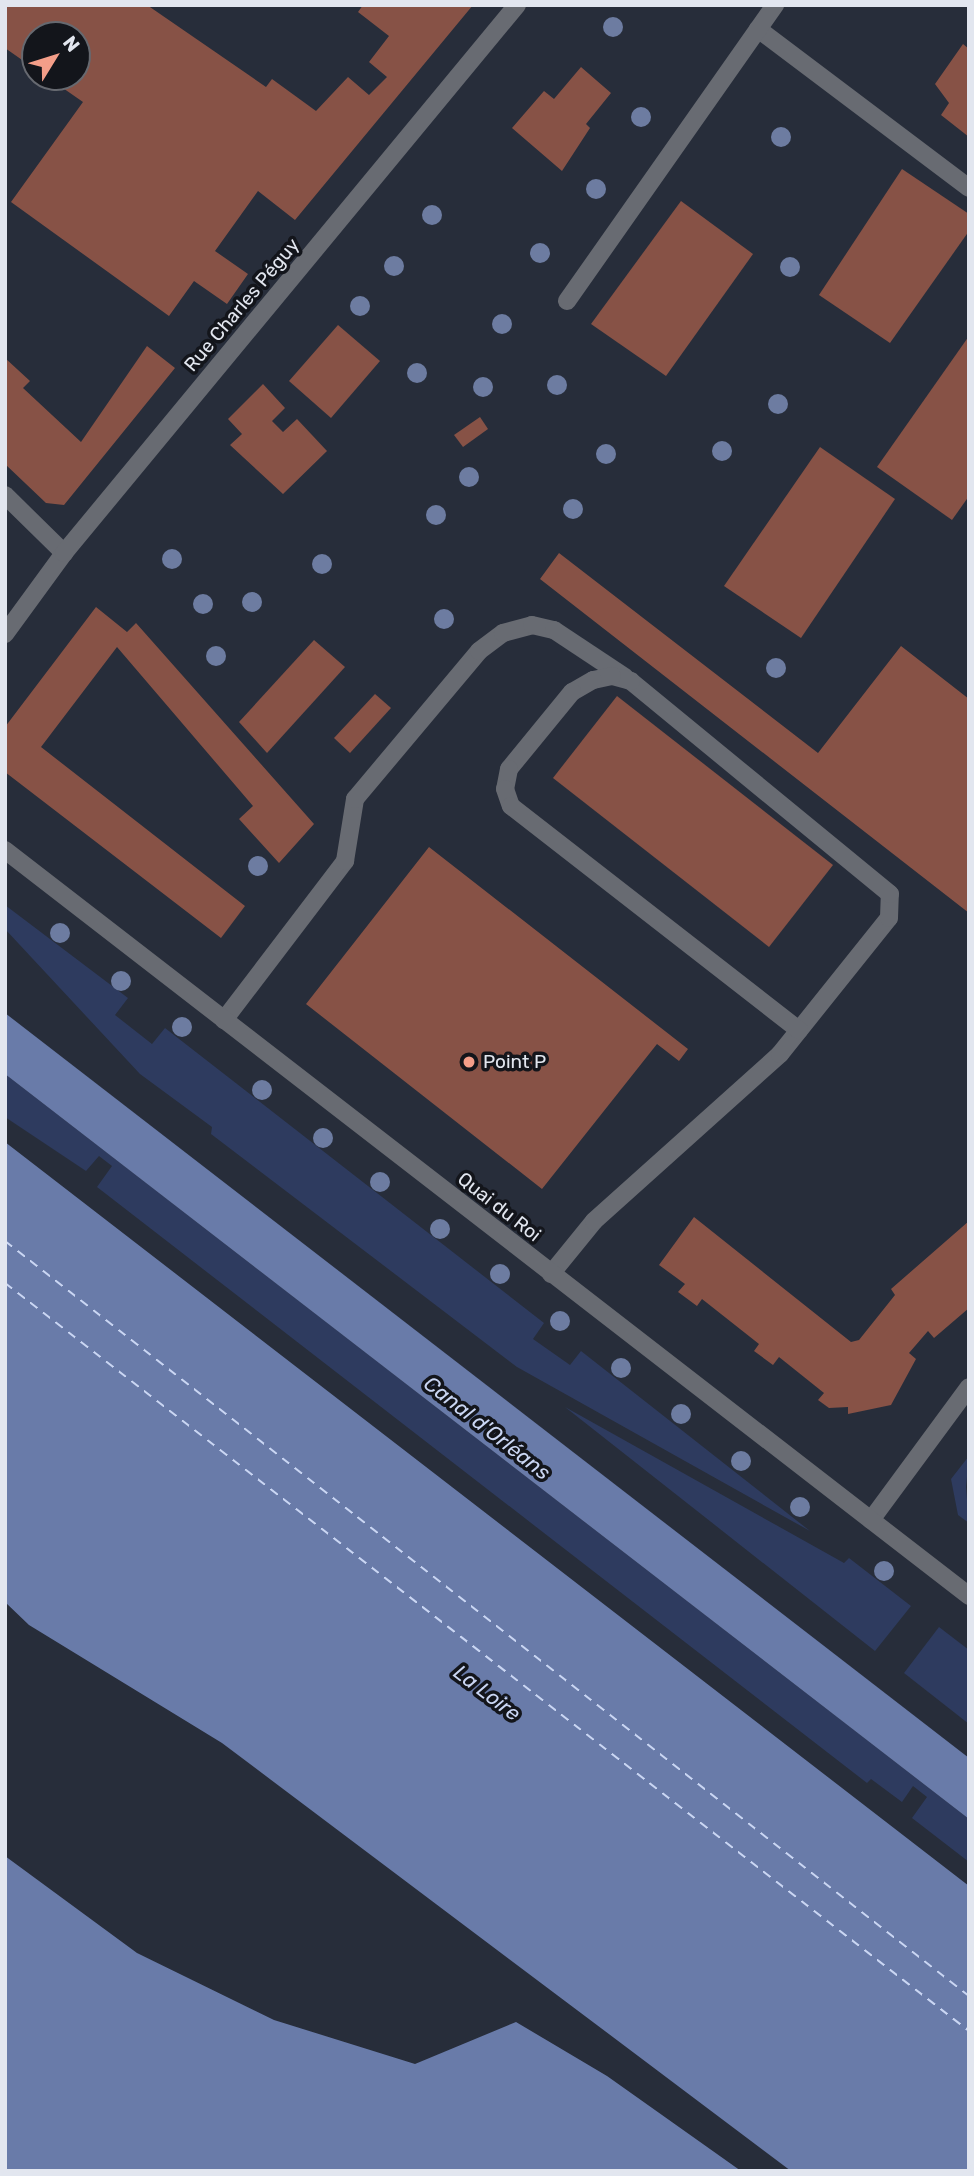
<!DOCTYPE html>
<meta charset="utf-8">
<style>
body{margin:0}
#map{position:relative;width:974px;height:2176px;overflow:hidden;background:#272d3a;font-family:Rubik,sans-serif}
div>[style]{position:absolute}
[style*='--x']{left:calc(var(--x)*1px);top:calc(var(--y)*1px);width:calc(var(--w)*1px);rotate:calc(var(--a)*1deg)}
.green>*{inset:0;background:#2e3b5f}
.water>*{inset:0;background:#697ba9}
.ferry>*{height:2px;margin-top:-1px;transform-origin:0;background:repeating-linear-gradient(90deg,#cad6f3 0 9px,transparent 0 16px)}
.building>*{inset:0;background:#875246}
.service>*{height:18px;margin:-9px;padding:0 9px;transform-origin:9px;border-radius:9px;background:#686b72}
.minor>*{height:18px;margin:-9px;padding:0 9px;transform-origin:9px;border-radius:9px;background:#686b72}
.tertiary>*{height:18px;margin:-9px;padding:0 9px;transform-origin:9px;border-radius:9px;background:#686b72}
.trees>*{width:20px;height:20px;margin:-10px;border-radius:50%;background:#6d7ca1}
.dots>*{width:19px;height:19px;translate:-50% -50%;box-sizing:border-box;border:4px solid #13151b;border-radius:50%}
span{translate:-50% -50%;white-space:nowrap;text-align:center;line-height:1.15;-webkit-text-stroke:7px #13151b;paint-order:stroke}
.street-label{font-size:19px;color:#e2e6ef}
.poi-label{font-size:19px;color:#e2e6ef}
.left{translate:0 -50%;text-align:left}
.water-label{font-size:21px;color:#cad6f3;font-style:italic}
.frame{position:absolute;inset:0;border:7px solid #e2e6ef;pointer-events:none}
.north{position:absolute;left:21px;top:21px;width:70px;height:70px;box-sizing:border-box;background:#13151b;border:2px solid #666970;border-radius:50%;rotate:52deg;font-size:19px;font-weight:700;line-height:28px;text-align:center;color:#e2e6ef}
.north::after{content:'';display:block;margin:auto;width:24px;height:32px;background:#f49e89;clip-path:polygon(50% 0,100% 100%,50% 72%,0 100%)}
</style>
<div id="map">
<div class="green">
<i style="clip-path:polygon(5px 905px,128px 998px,115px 1015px,152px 1044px,165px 1028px,544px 1323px,533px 1339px,570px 1365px,581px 1351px,810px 1531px,517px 1367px,211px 1134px,212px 1127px,140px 1074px,5px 929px)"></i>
<i style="clip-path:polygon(5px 1074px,969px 1819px,969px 1862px,912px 1818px,927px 1797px,913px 1786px,902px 1802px,871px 1779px,867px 1783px,97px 1187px,112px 1166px,99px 1156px,86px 1171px,5px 1117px)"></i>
<i style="clip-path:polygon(565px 1407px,844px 1563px,849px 1558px,911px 1606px,875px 1651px)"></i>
<i style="clip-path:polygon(969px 1456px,966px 1487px,969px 1523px,958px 1515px,951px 1479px)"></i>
<i style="clip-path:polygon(939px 1627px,969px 1650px,969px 1724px,904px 1673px)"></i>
</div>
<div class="water">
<i style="clip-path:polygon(5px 1013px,969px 1758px,969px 1819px,5px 1074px)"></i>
<i style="clip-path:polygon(5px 1142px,969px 1886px,969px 2171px,791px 2171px,222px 1743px,29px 1625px,5px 1602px)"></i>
<i style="clip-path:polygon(5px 1856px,137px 1953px,274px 2020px,415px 2064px,516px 2022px,607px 2076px,741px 2171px,5px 2171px)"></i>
</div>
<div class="ferry">
<i style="--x:5;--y:1241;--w:1224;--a:38.07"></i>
<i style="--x:5;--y:1283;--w:1220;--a:37.81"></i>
</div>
<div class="building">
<i style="clip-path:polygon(5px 5px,147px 5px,266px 87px,272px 79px,316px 111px,348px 77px,369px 95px,387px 77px,369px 62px,389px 36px,358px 12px,363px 5px,473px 5px,295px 220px,258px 191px,215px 251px,248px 274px,227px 304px,194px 281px,169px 316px,11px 202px,83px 102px,47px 77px,77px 77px,77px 35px,35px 35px,35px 69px,5px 48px)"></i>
<i style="clip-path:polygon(963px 44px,969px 49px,969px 137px,941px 115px,949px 103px,935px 84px)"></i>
<i style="clip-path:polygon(581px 67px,611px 93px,586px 124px,590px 128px,562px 171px,512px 128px,544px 91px,554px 99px)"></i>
<i style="clip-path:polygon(902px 169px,969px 214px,969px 231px,890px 343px,819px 295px)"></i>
<i style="clip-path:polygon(681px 201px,753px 254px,666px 376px,591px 324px)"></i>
<i style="clip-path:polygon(338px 325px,380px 361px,331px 418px,289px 381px)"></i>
<i style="clip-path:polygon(969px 336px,969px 496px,952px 520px,877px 467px)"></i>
<i style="clip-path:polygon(147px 346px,175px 368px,64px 505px,46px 503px,5px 464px,5px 358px,30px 381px,23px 388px,81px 442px)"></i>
<i style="clip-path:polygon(263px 384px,285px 408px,272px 421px,283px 432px,297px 419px,327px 451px,283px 494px,230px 445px,242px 434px,228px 419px)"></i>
<i style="clip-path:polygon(480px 417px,488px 429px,463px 447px,454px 435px)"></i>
<i style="clip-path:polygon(820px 447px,895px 499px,801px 638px,724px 586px)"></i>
<i style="clip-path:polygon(559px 553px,818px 753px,901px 646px,969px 699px,969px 913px,540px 579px)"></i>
<i style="clip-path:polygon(96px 607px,127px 632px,136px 623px,314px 824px,279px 863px,239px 819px,253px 806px,117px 647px,41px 747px,245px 906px,221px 938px,5px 772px,5px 727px)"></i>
<i style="clip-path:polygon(314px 640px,345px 667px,267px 753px,239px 722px)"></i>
<i style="clip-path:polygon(375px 694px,391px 708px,350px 753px,334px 738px)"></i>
<i style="clip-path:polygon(617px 696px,833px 865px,769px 947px,553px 778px)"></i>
<i style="clip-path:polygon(429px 847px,688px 1049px,679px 1061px,657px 1044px,542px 1189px,306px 1004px)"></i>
<i style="clip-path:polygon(694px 1217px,851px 1342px,859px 1340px,895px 1295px,891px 1289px,969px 1221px,969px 1308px,934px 1338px,928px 1331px,909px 1353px,916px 1359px,891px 1405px,848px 1414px,848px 1407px,829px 1408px,818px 1400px,824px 1393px,779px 1357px,773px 1365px,754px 1351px,759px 1344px,702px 1299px,697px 1306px,678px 1292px,685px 1284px,659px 1265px)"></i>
</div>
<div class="service">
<i style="--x:758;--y:29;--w:264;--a:37"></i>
<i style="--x:567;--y:301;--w:362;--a:-54.9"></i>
<i style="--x:224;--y:1020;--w:200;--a:-52.7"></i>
<i style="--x:345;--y:861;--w:63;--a:-80.8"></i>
<i style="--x:355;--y:799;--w:193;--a:-50"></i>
<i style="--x:479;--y:651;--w:30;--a:-37"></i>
<i style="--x:503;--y:633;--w:30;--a:-15"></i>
<i style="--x:532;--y:625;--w:23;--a:13"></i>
<i style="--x:554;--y:630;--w:85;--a:33.5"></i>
<i style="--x:551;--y:1274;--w:68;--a:-50.9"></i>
<i style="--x:594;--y:1221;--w:250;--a:-41.9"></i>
<i style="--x:780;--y:1054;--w:174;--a:-51.3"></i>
<i style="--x:889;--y:918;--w:24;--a:-88"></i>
<i style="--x:890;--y:894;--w:335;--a:-140.6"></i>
<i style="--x:631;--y:681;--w:20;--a:-165"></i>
<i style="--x:612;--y:676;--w:19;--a:168"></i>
<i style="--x:593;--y:680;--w:24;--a:150"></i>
<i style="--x:572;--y:692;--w:99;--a:129.3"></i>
<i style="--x:509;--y:769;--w:20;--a:101"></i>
<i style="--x:505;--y:789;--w:18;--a:71"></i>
<i style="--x:511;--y:806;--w:365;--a:37.9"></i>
</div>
<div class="minor">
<i style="--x:5;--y:495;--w:83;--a:44.5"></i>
<i style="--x:871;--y:1520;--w:165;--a:-53.6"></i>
</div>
<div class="tertiary">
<i style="--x:5;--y:634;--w:100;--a:-53.9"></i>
<i style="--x:64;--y:553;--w:711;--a:-50.42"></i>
<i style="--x:5;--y:850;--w:1219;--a:37.73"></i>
</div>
<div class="trees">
<i style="left:613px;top:27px"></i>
<i style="left:641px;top:117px"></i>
<i style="left:781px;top:137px"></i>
<i style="left:596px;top:189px"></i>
<i style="left:432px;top:215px"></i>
<i style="left:540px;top:253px"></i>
<i style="left:394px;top:266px"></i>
<i style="left:790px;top:267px"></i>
<i style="left:360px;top:306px"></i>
<i style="left:502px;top:324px"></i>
<i style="left:417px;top:373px"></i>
<i style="left:557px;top:385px"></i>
<i style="left:483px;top:387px"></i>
<i style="left:778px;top:404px"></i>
<i style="left:722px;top:451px"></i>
<i style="left:606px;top:454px"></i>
<i style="left:469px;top:477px"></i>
<i style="left:573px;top:509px"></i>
<i style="left:436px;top:515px"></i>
<i style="left:172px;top:559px"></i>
<i style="left:322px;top:564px"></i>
<i style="left:252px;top:602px"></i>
<i style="left:203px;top:604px"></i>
<i style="left:444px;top:619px"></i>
<i style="left:216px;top:656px"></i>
<i style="left:776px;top:668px"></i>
<i style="left:258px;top:866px"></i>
<i style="left:60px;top:933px"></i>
<i style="left:121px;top:981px"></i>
<i style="left:182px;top:1027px"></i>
<i style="left:262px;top:1090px"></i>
<i style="left:323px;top:1138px"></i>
<i style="left:380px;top:1182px"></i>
<i style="left:440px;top:1229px"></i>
<i style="left:500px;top:1274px"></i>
<i style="left:560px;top:1321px"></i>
<i style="left:621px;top:1368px"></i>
<i style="left:681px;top:1414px"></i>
<i style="left:741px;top:1461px"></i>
<i style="left:800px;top:1507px"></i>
<i style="left:884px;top:1571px"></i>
</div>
<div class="dots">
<i style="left:469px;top:1062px;background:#f49e89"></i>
</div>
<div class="street-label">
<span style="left:242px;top:305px;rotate:-50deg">Rue Charles Péguy</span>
<span style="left:499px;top:1207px;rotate:38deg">Quai du Roi</span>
</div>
<div class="poi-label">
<span class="left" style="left:483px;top:1062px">Point P</span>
</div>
<div class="water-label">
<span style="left:487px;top:1428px;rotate:38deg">Canal d'Orléans</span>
<span style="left:487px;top:1693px;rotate:37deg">La Loire</span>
</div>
<div class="frame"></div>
<div class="north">N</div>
</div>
